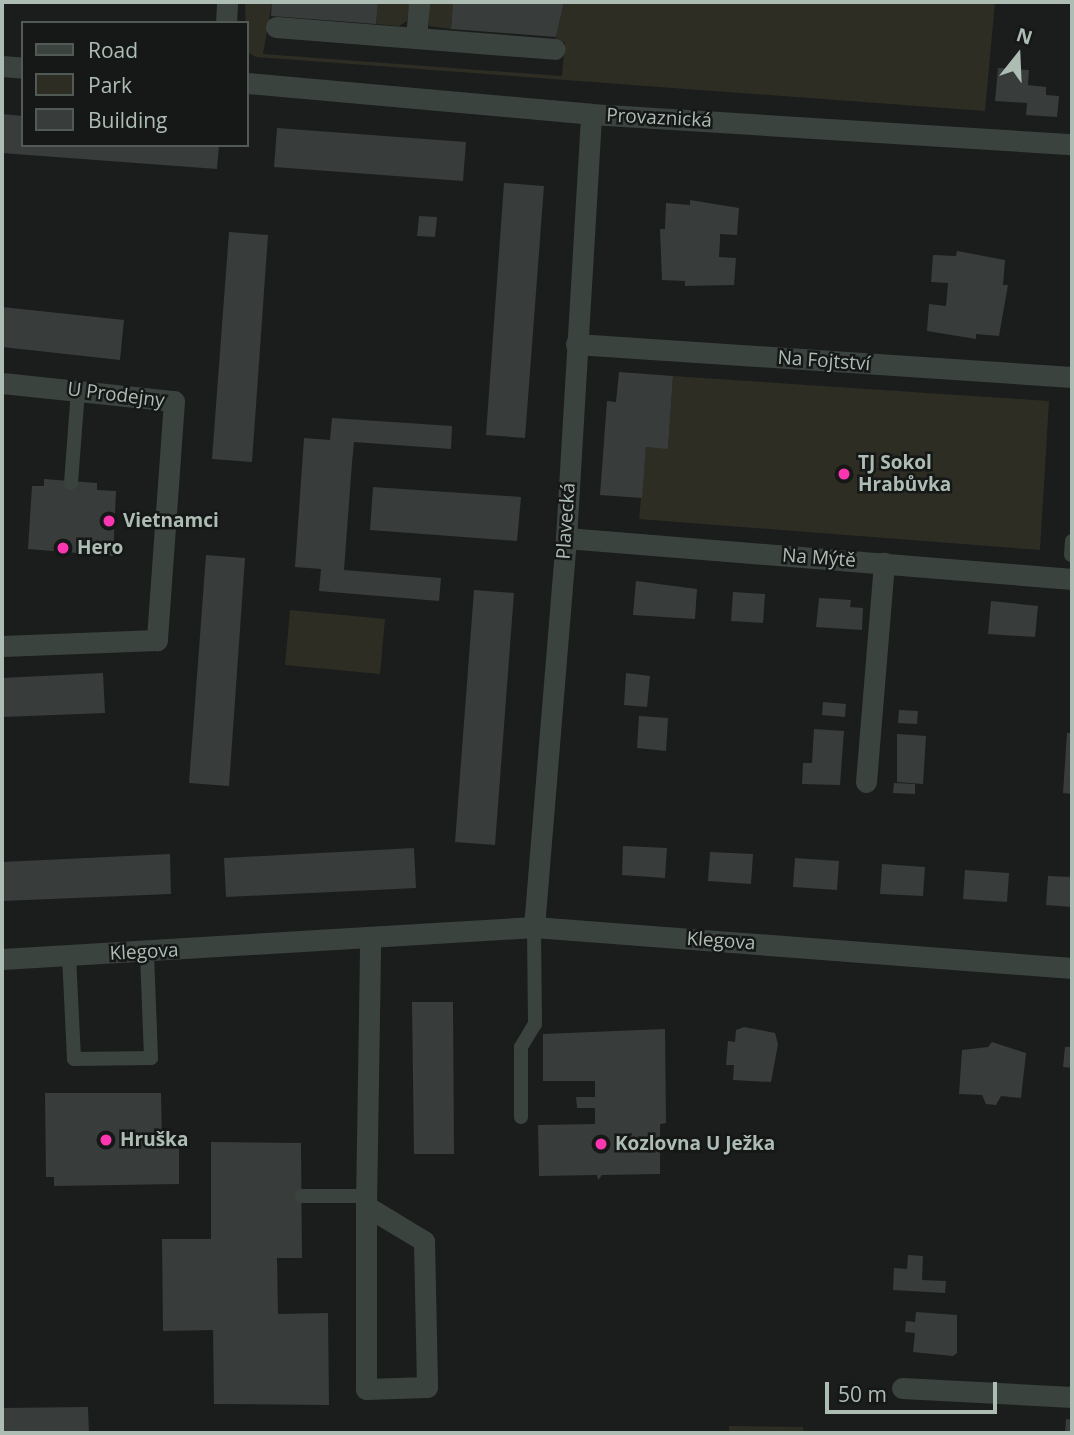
<!DOCTYPE html>
<meta charset="utf-8">
<style>
body{margin:0}
#map{position:relative;width:1074px;height:1435px;overflow:hidden;background:#1b1d1d;font-family:"Open Sans",sans-serif}
div>[style]{position:absolute}
[style*='--x']{left:calc(var(--x)*1px);top:calc(var(--y)*1px);width:calc(var(--w)*1px);rotate:calc(var(--a)*1deg)}
.green>*{inset:0;background:#2e2d24}
.building>*{inset:0;background:#383c3b}
.service>*{height:14px;margin:-7px;padding:0 7px;transform-origin:7px;border-radius:7px;background:#3b433f}
.minor>*{height:21px;margin:-10.5px;padding:0 10.5px;transform-origin:10.5px;border-radius:10.5px;background:#3b433f}
.dots>*{width:19px;height:19px;translate:-50% -50%;box-sizing:border-box;border:4px solid #161818;border-radius:50%}
span{translate:-50% -50%;white-space:nowrap;text-align:center;line-height:1.15;-webkit-text-stroke:5px #161818;paint-order:stroke}
.street-label{font-size:19px;color:#adbdb4}
.poi-label{font-size:19px;color:#adbdb4;font-weight:700}
.left{translate:0 -50%;text-align:left}
.frame{position:absolute;inset:0;border:4px solid #adbdb4;pointer-events:none}
.legend{position:absolute;left:21px;top:21px;width:228px;height:126px;box-sizing:border-box;background:#161818;border:2px solid #525a56;margin:0;padding:9px 12px;list-style:none;font-size:21px;color:#adbdb4}
.legend li{display:flex;align-items:center;gap:14px;height:35px}
.legend b{width:35px;border:2px solid #525a56}
.north{position:absolute;left:983px;top:21px;width:70px;height:70px;-webkit-text-stroke:5px #161818;paint-order:stroke;rotate:18deg;font-size:19px;font-weight:700;line-height:28px;text-align:center;color:#adbdb4}
.north::after{content:'';display:block;margin:auto;width:24px;height:32px;background:#adbdb4;clip-path:polygon(50% 0,100% 100%,50% 72%,0 100%)}
.scale{position:absolute;left:825px;top:1382px;width:172px;height:32px;box-sizing:border-box;border:4px solid #adbdb4;border-top:0;padding-left:9px;font-size:21px;line-height:24px;white-space:nowrap;color:#adbdb4;-webkit-text-stroke:5px #161818;paint-order:stroke}
</style>
<div id="map">
<div class="green">
<i style="clip-path:polygon(245px 2px,272px 2px,263px 54px,562px 76px,565px 42px,556px 41px,556px 37px,564px 2px,995px 2px,985px 111px,256px 57px,247px 52px)"></i>
<i style="clip-path:polygon(378px 2px,410px 2px,407px 21px,399px 26px,376px 24px)"></i>
<i style="clip-path:polygon(427px 2px,453px 4px,451px 29px,429px 26px)"></i>
<i style="clip-path:polygon(673px 376px,1049px 401px,1040px 550px,639px 519px,646px 447px,668px 448px)"></i>
<i style="clip-path:polygon(290px 610px,385px 619px,380px 674px,285px 665px)"></i>
<i style="clip-path:polygon(729px 1426px,803px 1427px,804px 1433px,729px 1433px)"></i>
</div>
<div class="building">
<i style="clip-path:polygon(272px 2px,378px 2px,376px 24px,271px 16px)"></i>
<i style="clip-path:polygon(453px 2px,564px 2px,556px 37px,451px 29px)"></i>
<i style="clip-path:polygon(998px 68px,1029px 70px,1028px 85px,1046px 87px,1046px 95px,1059px 96px,1057px 117px,1026px 115px,1027px 103px,995px 101px)"></i>
<i style="clip-path:polygon(2px 114px,23px 116px,23px 145px,219px 145px,217px 169px,2px 153px)"></i>
<i style="clip-path:polygon(277px 128px,466px 142px,463px 181px,274px 167px)"></i>
<i style="clip-path:polygon(504px 183px,544px 186px,525px 438px,486px 435px)"></i>
<i style="clip-path:polygon(690px 200px,739px 208px,737px 235px,720px 234px,720px 240px,719px 257px,736px 258px,734px 285px,685px 286px,685px 281px,662px 280px,660px 229px,665px 229px,666px 203px,690px 205px)"></i>
<i style="clip-path:polygon(419px 216px,437px 217px,435px 237px,417px 236px)"></i>
<i style="clip-path:polygon(229px 232px,268px 235px,252px 462px,212px 459px)"></i>
<i style="clip-path:polygon(957px 251px,1005px 260px,1003px 285px,1008px 285px,999px 336px,976px 334px,976px 339px,927px 331px,929px 304px,946px 306px,948px 283px,931px 282px,933px 255px,956px 256px)"></i>
<i style="clip-path:polygon(2px 307px,124px 320px,120px 360px,2px 347px)"></i>
<i style="clip-path:polygon(619px 372px,673px 376px,668px 449px,646px 447px,642px 498px,600px 495px,607px 401px,616px 402px)"></i>
<i style="clip-path:polygon(332px 418px,452px 426px,451px 449px,354px 442px,352px 463px,344px 570px,441px 578px,439px 601px,319px 591px,321px 569px,295px 567px,304px 438px,330px 440px)"></i>
<i style="clip-path:polygon(44px 479px,97px 483px,97px 490px,116px 491px,113px 556px,28px 549px,32px 486px,44px 486px)"></i>
<i style="clip-path:polygon(373px 487px,521px 497px,517px 541px,370px 530px)"></i>
<i style="clip-path:polygon(206px 555px,245px 558px,229px 786px,189px 783px)"></i>
<i style="clip-path:polygon(636px 581px,697px 589px,695px 619px,633px 615px)"></i>
<i style="clip-path:polygon(474px 590px,514px 593px,495px 845px,455px 842px)"></i>
<i style="clip-path:polygon(733px 592px,765px 594px,763px 623px,731px 621px)"></i>
<i style="clip-path:polygon(819px 598px,851px 600px,850px 607px,863px 608px,862px 630px,816px 627px)"></i>
<i style="clip-path:polygon(991px 601px,1038px 606px,1035px 637px,988px 634px)"></i>
<i style="clip-path:polygon(103px 673px,105px 713px,2px 717px,2px 678px)"></i>
<i style="clip-path:polygon(626px 673px,650px 676px,647px 707px,624px 705px)"></i>
<i style="clip-path:polygon(823px 702px,846px 704px,845px 717px,822px 715px)"></i>
<i style="clip-path:polygon(899px 710px,918px 711px,917px 724px,898px 723px)"></i>
<i style="clip-path:polygon(639px 716px,668px 718px,666px 751px,637px 748px)"></i>
<i style="clip-path:polygon(814px 729px,844px 731px,840px 785px,802px 784px,803px 763px,812px 763px)"></i>
<i style="clip-path:polygon(1067px 733px,1072px 733px,1072px 794px,1063px 793px)"></i>
<i style="clip-path:polygon(897px 734px,926px 736px,923px 784px,897px 782px)"></i>
<i style="clip-path:polygon(894px 783px,915px 784px,915px 794px,893px 793px)"></i>
<i style="clip-path:polygon(623px 846px,667px 848px,665px 878px,622px 875px)"></i>
<i style="clip-path:polygon(414px 848px,416px 888px,226px 897px,224px 858px)"></i>
<i style="clip-path:polygon(710px 852px,753px 854px,751px 884px,708px 881px)"></i>
<i style="clip-path:polygon(170px 854px,171px 894px,2px 901px,2px 862px)"></i>
<i style="clip-path:polygon(795px 858px,839px 861px,837px 890px,793px 887px)"></i>
<i style="clip-path:polygon(882px 864px,925px 867px,923px 896px,880px 894px)"></i>
<i style="clip-path:polygon(965px 870px,1009px 873px,1007px 902px,963px 899px)"></i>
<i style="clip-path:polygon(1048px 876px,1072px 877px,1072px 907px,1046px 905px)"></i>
<i style="clip-path:polygon(412px 1002px,453px 1002px,454px 1154px,414px 1154px)"></i>
<i style="clip-path:polygon(744px 1027px,775px 1033px,778px 1044px,771px 1082px,733px 1080px,734px 1065px,726px 1065px,728px 1041px,735px 1042px,736px 1030px)"></i>
<i style="clip-path:polygon(665px 1029px,666px 1123px,660px 1124px,660px 1174px,602px 1175px,598px 1180px,597px 1175px,539px 1176px,538px 1125px,595px 1124px,595px 1108px,577px 1108px,576px 1097px,595px 1097px,595px 1081px,543px 1081px,543px 1034px)"></i>
<i style="clip-path:polygon(992px 1042px,1026px 1053px,1021px 1098px,1001px 1096px,996px 1105px,986px 1104px,982px 1095px,959px 1094px,962px 1050px,988px 1047px)"></i>
<i style="clip-path:polygon(1065px 1047px,1072px 1047px,1072px 1068px,1063px 1067px)"></i>
<i style="clip-path:polygon(45px 1093px,161px 1093px,162px 1143px,179px 1143px,179px 1184px,54px 1186px,54px 1177px,46px 1177px)"></i>
<i style="clip-path:polygon(211px 1142px,301px 1143px,302px 1258px,277px 1258px,278px 1314px,328px 1313px,329px 1405px,214px 1404px,213px 1330px,163px 1331px,162px 1239px,211px 1239px)"></i>
<i style="clip-path:polygon(908px 1255px,923px 1256px,922px 1280px,946px 1281px,945px 1293px,893px 1290px,894px 1268px,907px 1269px)"></i>
<i style="clip-path:polygon(916px 1312px,957px 1315px,957px 1353px,953px 1356px,913px 1352px,915px 1333px,905px 1332px,906px 1321px,915px 1322px)"></i>
<i style="clip-path:polygon(88px 1407px,89px 1433px,2px 1433px,2px 1408px)"></i>
<i style="clip-path:polygon(1066px 1419px,1072px 1420px,1072px 1433px,1065px 1433px)"></i>
</div>
<div class="service">
<i style="--x:71;--y:483;--w:93;--a:-85.7"></i>
<i style="--x:1071;--y:555;--w:14;--a:-86"></i>
<i style="--x:69;--y:956;--w:103;--a:87.2"></i>
<i style="--x:74;--y:1059;--w:77;--a:-0.7"></i>
<i style="--x:151;--y:1058;--w:106;--a:-92.2"></i>
<i style="--x:521;--y:1117;--w:70;--a:-90"></i>
<i style="--x:521;--y:1047;--w:27;--a:-59"></i>
<i style="--x:535;--y:1024;--w:97;--a:-90.6"></i>
<i style="--x:302;--y:1196;--w:64;--a:0"></i>
</div>
<div class="minor">
<i style="--x:226;--y:23;--w:21;--a:-87"></i>
<i style="--x:276;--y:27;--w:140;--a:4.5"></i>
<i style="--x:416;--y:38;--w:36;--a:-85"></i>
<i style="--x:416;--y:38;--w:139;--a:4.5"></i>
<i style="--x:2;--y:66;--w:21;--a:5"></i>
<i style="--x:247;--y:83;--w:345;--a:5.1"></i>
<i style="--x:591;--y:114;--w:482;--a:3.6"></i>
<i style="--x:576;--y:344;--w:497;--a:3.8"></i>
<i style="--x:2;--y:383;--w:173;--a:6"></i>
<i style="--x:174;--y:401;--w:240;--a:94.1"></i>
<i style="--x:157;--y:640;--w:155;--a:177.8"></i>
<i style="--x:566;--y:538;--w:508;--a:4.63"></i>
<i style="--x:866;--y:782;--w:220;--a:-85.3"></i>
<i style="--x:534;--y:927;--w:390;--a:-85.3"></i>
<i style="--x:566;--y:538;--w:425;--a:-86.6"></i>
<i style="--x:2;--y:959;--w:533;--a:-3.44"></i>
<i style="--x:534;--y:927;--w:540;--a:4.36"></i>
<i style="--x:366;--y:1206;--w:68;--a:31.1"></i>
<i style="--x:424;--y:1241;--w:146;--a:88.8"></i>
<i style="--x:427;--y:1387;--w:61;--a:178.1"></i>
<i style="--x:366;--y:1389;--w:183;--a:-90"></i>
<i style="--x:366;--y:1206;--w:267;--a:-89.1"></i>
<i style="--x:902;--y:1388;--w:170;--a:3"></i>
</div>
<div class="dots">
<i style="left:844px;top:474px;background:#fc35b1"></i>
<i style="left:109px;top:521px;background:#fc35b1"></i>
<i style="left:63px;top:548px;background:#fc35b1"></i>
<i style="left:106px;top:1140px;background:#fc35b1"></i>
<i style="left:601px;top:1144px;background:#fc35b1"></i>
</div>
<div class="street-label">
<span style="left:659px;top:118px;rotate:3deg">Provaznická</span>
<span style="left:824px;top:361px;rotate:4deg">Na Fojtství</span>
<span style="left:116px;top:395px;rotate:7deg">U Prodejny</span>
<span style="left:566px;top:521px;rotate:-86deg">Plavecká</span>
<span style="left:819px;top:558px;rotate:4deg">Na Mýtě</span>
<span style="left:721px;top:941px;rotate:4deg">Klegova</span>
<span style="left:144px;top:952px;rotate:-3deg">Klegova</span>
</div>
<div class="poi-label">
<span class="left" style="left:858px;top:474px">TJ Sokol<br>Hrabůvka</span>
<span class="left" style="left:123px;top:521px">Vietnamci</span>
<span class="left" style="left:77px;top:548px">Hero</span>
<span class="left" style="left:120px;top:1140px">Hruška</span>
<span class="left" style="left:615px;top:1144px">Kozlovna U Ježka</span>
</div>
<div class="frame"></div>
<ul class="legend">
<li><b style="height:9px;background:#3b433f"></b>Road</li>
<li><b style="height:19px;background:#2e2d24"></b>Park</li>
<li><b style="height:19px;background:#383c3b"></b>Building</li>
</ul>
<div class="north">N</div>
<div class="scale">50 m</div>
</div>
